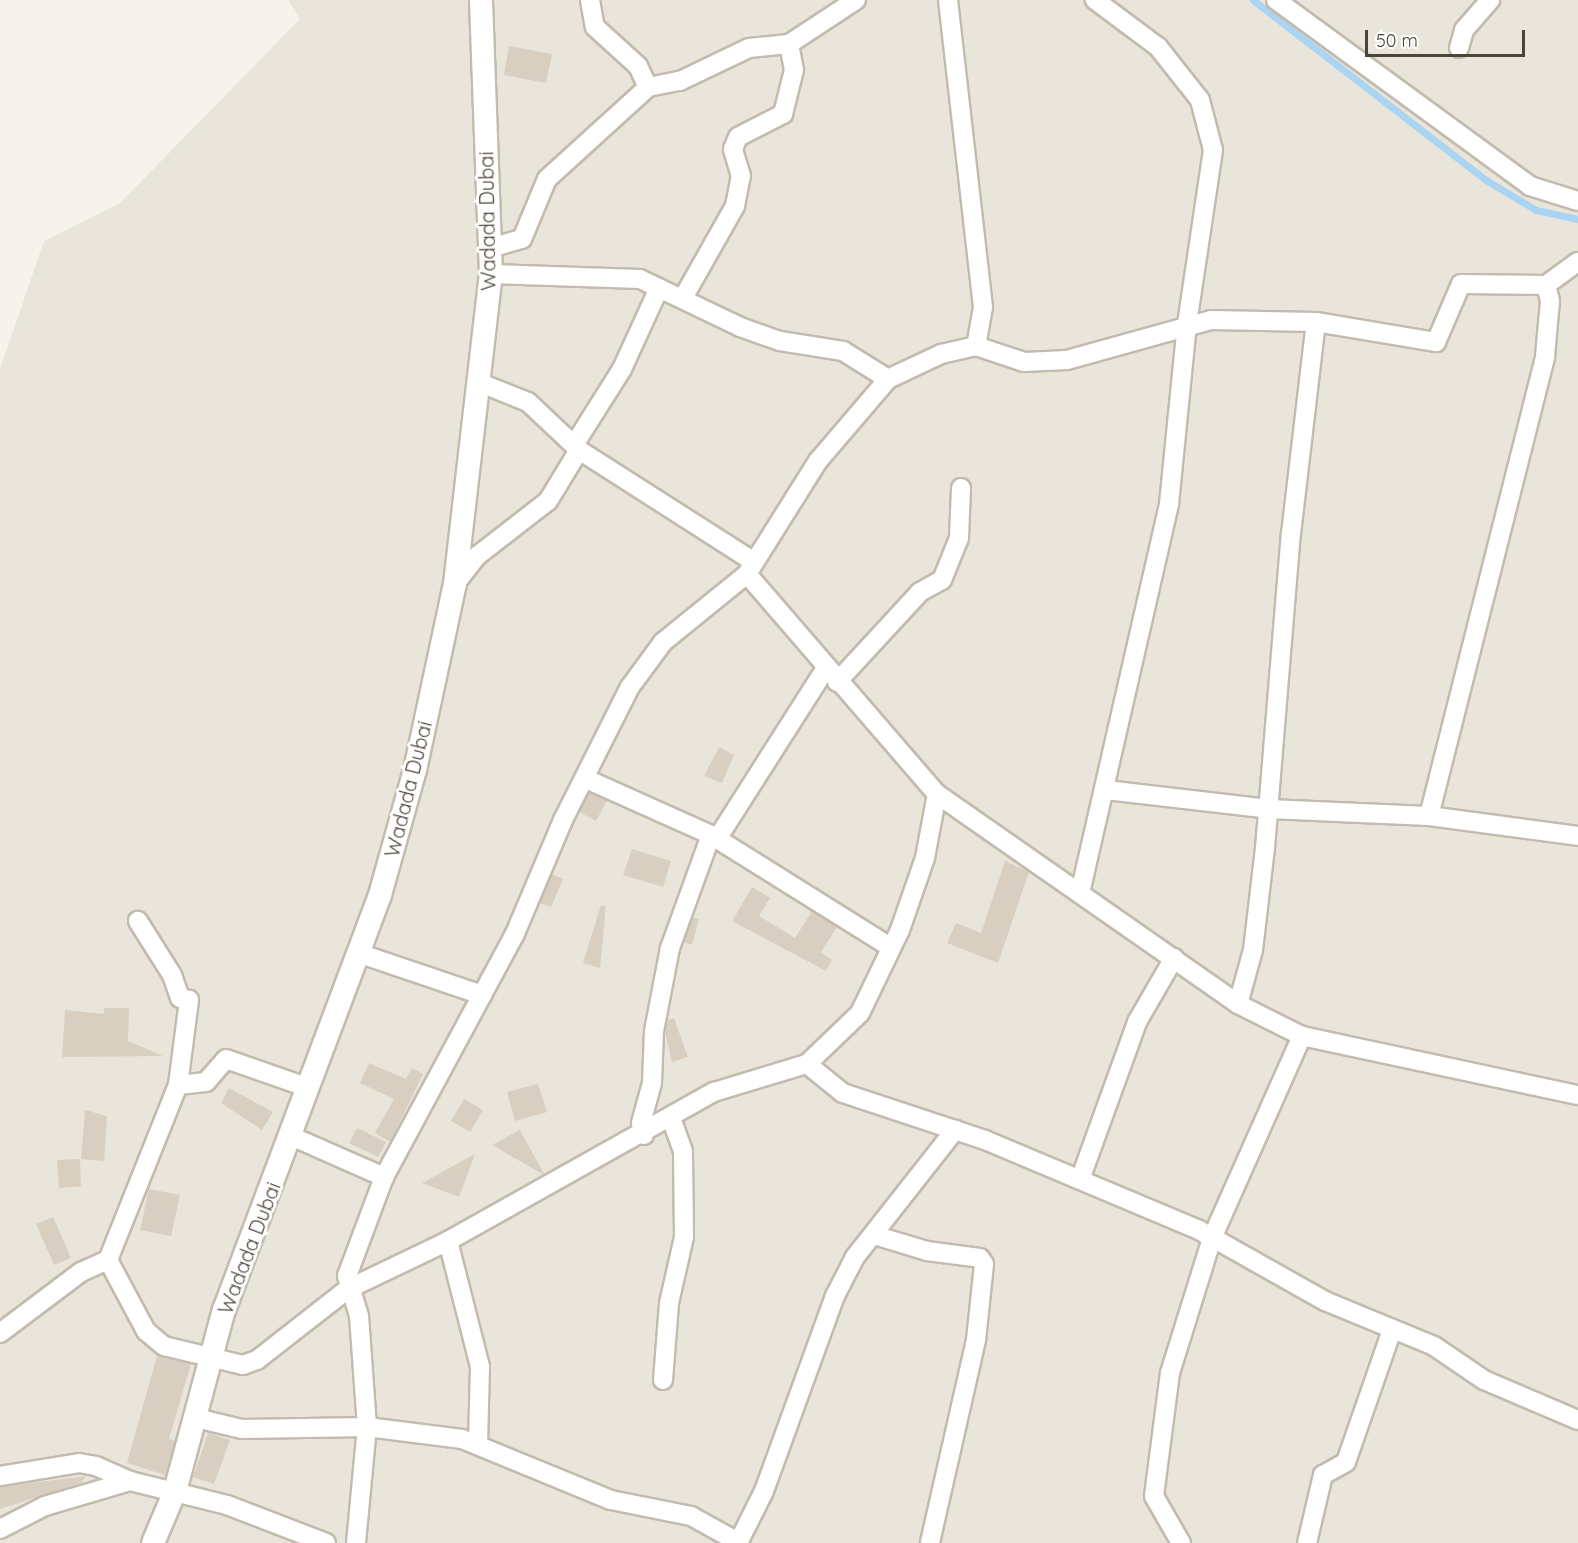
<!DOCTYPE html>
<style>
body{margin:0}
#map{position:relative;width:1578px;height:1543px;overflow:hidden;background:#f6f3ec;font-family:Quicksand,sans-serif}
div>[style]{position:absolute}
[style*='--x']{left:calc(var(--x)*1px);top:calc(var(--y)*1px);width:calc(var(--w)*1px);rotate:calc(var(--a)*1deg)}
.residential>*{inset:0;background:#eae5da}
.stream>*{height:7px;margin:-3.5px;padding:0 3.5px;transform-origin:3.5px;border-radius:3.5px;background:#a9d4f2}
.building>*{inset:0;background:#d8cfc1}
.roads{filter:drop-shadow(2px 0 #c2bbae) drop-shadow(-2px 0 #c2bbae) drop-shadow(0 2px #c2bbae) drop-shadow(0 -2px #c2bbae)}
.minor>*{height:18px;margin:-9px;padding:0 9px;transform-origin:9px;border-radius:9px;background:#fff}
.tertiary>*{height:22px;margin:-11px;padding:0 11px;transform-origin:11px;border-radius:11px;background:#fff}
span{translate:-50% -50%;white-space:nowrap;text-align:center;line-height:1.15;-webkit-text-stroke:6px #fff;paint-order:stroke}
.street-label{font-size:20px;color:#4b4439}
.scale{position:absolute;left:1365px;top:30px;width:160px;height:27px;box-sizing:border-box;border:3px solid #4b4439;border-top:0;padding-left:8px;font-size:18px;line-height:21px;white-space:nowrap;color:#4b4439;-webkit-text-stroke:4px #fff;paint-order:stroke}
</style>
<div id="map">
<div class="residential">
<i style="clip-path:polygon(288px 0,1578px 0,1578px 1543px,0 1543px,0 369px,44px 241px,120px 203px,300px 19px)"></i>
</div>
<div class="stream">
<i style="--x:1253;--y:0;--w:294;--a:37.7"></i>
<i style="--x:1486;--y:180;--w:58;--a:31"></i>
<i style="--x:1536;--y:210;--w:43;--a:12.1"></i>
</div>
<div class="building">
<i style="clip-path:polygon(509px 46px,552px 54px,546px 83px,504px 75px)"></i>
<i style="clip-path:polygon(719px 747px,734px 755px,722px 783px,704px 776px)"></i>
<i style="clip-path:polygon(589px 793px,607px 801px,596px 821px,579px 812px)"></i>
<i style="clip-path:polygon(632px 849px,671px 861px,663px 887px,623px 875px)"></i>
<i style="clip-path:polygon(1005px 861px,1029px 872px,998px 963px,947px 943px,956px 923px,981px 933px)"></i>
<i style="clip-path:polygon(552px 874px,563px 879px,551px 907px,540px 903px)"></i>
<i style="clip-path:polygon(752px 887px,770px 898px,759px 916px,795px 938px,812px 911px,837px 927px,821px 952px,832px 960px,826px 971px,732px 921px)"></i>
<i style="clip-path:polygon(601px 905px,606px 906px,600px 968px,583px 963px)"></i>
<i style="clip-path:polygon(693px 918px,699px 919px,692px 945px,684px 942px)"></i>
<i style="clip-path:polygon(104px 1008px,129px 1008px,128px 1041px,163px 1056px,62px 1057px,65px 1010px,104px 1014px)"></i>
<i style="clip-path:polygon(674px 1018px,688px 1057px,672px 1062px,665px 1032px,668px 1020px)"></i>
<i style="clip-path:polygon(369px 1063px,406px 1079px,412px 1068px,423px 1074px,390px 1142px,375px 1133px,394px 1099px,360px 1083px)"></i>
<i style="clip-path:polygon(538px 1084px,547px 1112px,515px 1121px,507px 1092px)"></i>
<i style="clip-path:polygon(229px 1088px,273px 1112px,262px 1130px,221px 1103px)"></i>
<i style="clip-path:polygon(464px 1099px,483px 1110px,470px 1132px,451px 1121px)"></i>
<i style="clip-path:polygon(85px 1110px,107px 1116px,104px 1161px,81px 1159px)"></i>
<i style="clip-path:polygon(357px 1128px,386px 1142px,378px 1157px,349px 1143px)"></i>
<i style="clip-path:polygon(520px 1130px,544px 1174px,544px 1175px,492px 1145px)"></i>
<i style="clip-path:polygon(475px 1154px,459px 1197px,422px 1183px,451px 1167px)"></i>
<i style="clip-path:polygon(80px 1159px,81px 1186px,59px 1188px,57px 1160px)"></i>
<i style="clip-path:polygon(149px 1189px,180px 1195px,171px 1236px,140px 1230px)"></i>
<i style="clip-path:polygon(53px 1217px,71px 1258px,54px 1265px,36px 1224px)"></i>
<i style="clip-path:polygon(157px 1356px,191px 1364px,169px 1439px,175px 1441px,165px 1475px,127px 1463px)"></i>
<i style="clip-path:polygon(208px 1433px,230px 1440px,214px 1484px,193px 1477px)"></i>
<i style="clip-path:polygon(86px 1476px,81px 1483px,0 1509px,0 1487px)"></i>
</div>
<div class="roads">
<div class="minor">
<i style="--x:590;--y:0;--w:27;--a:80"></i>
<i style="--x:595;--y:27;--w:58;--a:42.2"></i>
<i style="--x:638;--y:66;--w:23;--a:65"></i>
<i style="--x:948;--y:0;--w:309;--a:83.5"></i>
<i style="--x:983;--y:307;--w:40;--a:100"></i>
<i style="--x:1276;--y:0;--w:315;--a:36.2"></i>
<i style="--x:1530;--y:186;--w:50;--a:17.4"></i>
<i style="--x:1459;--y:48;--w:19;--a:-74"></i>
<i style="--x:1464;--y:30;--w:40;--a:-49"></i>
<i style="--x:490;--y:248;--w:33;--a:-16"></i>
<i style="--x:522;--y:239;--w:65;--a:-67.4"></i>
<i style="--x:547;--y:179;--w:137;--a:-42.3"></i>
<i style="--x:648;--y:87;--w:33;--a:-11"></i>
<i style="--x:680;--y:81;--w:76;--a:-25.6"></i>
<i style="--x:749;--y:48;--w:40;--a:-5.7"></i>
<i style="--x:789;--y:44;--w:80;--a:-33.3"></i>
<i style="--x:491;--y:274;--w:149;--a:1.9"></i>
<i style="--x:640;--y:279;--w:111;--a:25.6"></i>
<i style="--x:740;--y:327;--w:42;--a:19.3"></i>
<i style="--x:780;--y:341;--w:64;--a:9"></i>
<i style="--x:843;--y:351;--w:53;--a:31.9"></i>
<i style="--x:683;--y:298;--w:106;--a:-60.5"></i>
<i style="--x:735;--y:206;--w:31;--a:-79"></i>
<i style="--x:741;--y:176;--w:28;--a:-107"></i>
<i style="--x:733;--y:149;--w:13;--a:-67"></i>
<i style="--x:738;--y:137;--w:51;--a:-27.1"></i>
<i style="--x:783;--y:114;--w:45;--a:-76"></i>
<i style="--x:794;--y:70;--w:26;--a:-101"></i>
<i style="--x:478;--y:382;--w:54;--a:21.8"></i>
<i style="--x:528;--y:402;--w:70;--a:43.3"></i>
<i style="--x:579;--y:450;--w:204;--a:32.6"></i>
<i style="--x:574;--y:445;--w:90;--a:-57.7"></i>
<i style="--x:622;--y:369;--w:89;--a:-65.4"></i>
<i style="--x:747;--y:574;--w:291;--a:49.2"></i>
<i style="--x:937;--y:794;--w:367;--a:34.9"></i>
<i style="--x:1238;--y:1004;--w:72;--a:26.6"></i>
<i style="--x:1302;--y:1036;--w:282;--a:12.1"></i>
<i style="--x:455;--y:584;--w:36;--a:-52"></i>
<i style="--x:477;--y:556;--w:90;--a:-37.8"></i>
<i style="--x:548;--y:501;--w:60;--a:-58.7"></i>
<i style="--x:837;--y:682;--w:122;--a:-47.3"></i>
<i style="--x:920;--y:592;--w:25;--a:-29"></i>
<i style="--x:942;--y:580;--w:45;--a:-68"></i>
<i style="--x:959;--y:538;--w:50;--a:-87.7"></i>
<i style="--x:586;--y:779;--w:137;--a:24.1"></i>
<i style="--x:711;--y:835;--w:211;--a:32"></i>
<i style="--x:1106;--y:790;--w:164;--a:6.6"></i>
<i style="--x:1269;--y:809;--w:160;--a:2.5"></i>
<i style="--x:1429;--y:816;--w:150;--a:7.6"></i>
<i style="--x:1429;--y:816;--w:474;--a:-75.8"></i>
<i style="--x:1545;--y:356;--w:55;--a:-84.8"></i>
<i style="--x:1550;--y:301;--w:16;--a:-104"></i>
<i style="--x:717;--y:839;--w:203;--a:-57.5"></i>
<i style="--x:1080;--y:893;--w:399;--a:-77.1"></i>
<i style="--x:1169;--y:504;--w:181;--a:-84.3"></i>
<i style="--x:1187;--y:324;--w:176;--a:-81.5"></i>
<i style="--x:1213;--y:150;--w:52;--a:-104.6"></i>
<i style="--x:1200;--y:100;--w:68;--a:-128.4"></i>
<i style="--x:1158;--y:47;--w:79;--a:-143.3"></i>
<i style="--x:358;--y:953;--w:131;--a:18.7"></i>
<i style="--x:1238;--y:1004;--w:56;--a:-74.5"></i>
<i style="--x:1253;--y:950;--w:103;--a:-83.3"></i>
<i style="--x:1265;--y:848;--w:315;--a:-85.3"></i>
<i style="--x:1291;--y:534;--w:213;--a:-83.3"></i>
<i style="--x:807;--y:1064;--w:46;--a:38.9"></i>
<i style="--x:843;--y:1093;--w:150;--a:18.3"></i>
<i style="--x:985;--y:1140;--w:232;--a:22.8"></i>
<i style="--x:1199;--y:1230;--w:145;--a:29.4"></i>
<i style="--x:1325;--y:1301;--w:118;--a:22.4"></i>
<i style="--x:1434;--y:1346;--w:60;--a:34.2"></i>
<i style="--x:1484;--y:1380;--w:102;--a:23.1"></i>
<i style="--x:178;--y:1085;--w:28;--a:-6"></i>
<i style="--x:206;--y:1082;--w:30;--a:-49"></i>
<i style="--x:226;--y:1059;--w:88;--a:19.3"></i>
<i style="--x:644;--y:1135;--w:12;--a:-104"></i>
<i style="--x:641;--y:1123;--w:41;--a:-74.6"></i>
<i style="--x:652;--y:1083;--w:52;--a:-87.8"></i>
<i style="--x:654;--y:1031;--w:85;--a:-79.1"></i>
<i style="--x:670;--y:948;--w:120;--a:-70.1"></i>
<i style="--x:291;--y:1136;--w:102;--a:23.8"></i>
<i style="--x:1081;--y:1177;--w:165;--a:-70.1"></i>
<i style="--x:1137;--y:1022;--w:74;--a:-60"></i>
<i style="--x:874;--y:1235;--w:55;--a:16.8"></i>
<i style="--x:927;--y:1251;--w:53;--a:7.5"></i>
<i style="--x:980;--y:1258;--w:7;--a:56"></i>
<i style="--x:984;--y:1264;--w:76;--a:96"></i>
<i style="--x:976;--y:1340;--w:208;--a:102.8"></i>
<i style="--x:448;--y:1241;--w:130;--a:75.7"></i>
<i style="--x:480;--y:1367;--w:76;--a:91.5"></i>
<i style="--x:108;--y:1260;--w:81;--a:61.8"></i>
<i style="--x:146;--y:1331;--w:23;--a:40"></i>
<i style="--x:164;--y:1346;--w:81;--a:13.5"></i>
<i style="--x:243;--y:1365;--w:15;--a:-20"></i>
<i style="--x:257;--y:1360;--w:115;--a:-38"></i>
<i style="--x:348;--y:1289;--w:111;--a:-25.6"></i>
<i style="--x:448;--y:1241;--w:305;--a:-29.3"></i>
<i style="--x:714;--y:1092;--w:97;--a:-16.8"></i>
<i style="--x:807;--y:1064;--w:74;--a:-43.9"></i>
<i style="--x:860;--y:1013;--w:92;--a:-64.3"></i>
<i style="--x:900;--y:930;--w:76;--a:-70.9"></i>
<i style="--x:925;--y:858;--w:65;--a:-79.4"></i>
<i style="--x:0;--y:1333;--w:101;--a:-37"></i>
<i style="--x:81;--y:1272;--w:30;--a:-24"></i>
<i style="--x:108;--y:1260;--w:188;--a:-68.2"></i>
<i style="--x:178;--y:1085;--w:86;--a:-82.6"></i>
<i style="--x:189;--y:1000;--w:9;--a:-167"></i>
<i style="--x:180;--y:998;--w:24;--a:-109"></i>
<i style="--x:172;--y:975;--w:64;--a:-122.2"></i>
<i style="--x:663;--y:1380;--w:77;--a:-85.5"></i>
<i style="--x:669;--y:1303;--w:68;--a:-77.2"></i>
<i style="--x:684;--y:1237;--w:86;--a:-90.7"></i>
<i style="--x:683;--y:1151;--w:32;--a:-110"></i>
<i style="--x:196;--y:1418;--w:47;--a:13.4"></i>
<i style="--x:242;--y:1429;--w:125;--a:-0.9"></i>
<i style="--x:367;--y:1427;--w:96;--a:7.2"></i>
<i style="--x:462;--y:1439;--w:161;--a:22.3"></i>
<i style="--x:611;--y:1500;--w:82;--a:11.3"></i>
<i style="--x:691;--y:1516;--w:54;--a:29"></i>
<i style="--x:0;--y:1476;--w:80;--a:-9.3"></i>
<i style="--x:79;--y:1463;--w:17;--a:10"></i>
<i style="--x:96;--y:1466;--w:37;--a:24"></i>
<i style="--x:130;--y:1481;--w:100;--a:13.9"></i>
<i style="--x:227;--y:1505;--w:106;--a:21"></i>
<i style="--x:0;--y:1529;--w:51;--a:-27.1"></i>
<i style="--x:45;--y:1506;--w:89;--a:-16.4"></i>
<i style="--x:356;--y:1543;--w:117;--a:-84.6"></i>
<i style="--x:367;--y:1427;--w:111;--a:-94.1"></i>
<i style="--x:359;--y:1316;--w:42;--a:-106.7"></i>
<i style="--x:347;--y:1276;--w:106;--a:-69.5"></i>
<i style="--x:384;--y:1177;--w:274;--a:-61.7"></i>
<i style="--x:514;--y:936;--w:126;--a:-67.1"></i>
<i style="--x:563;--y:820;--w:149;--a:-63.3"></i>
<i style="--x:630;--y:687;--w:56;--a:-53.7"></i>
<i style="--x:663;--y:642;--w:108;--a:-39"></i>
<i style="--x:747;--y:574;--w:133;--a:-57.9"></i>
<i style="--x:818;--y:461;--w:108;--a:-49.5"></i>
<i style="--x:888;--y:379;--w:59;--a:-25.3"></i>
<i style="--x:941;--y:354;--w:36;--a:-13"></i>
<i style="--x:976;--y:346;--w:51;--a:18.4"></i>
<i style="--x:1024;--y:362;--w:43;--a:-2.7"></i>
<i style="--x:1067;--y:360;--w:149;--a:-15.5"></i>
<i style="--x:1211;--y:320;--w:105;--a:1.1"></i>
<i style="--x:1316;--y:322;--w:122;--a:9.5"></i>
<i style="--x:1436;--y:342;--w:63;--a:-66.7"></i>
<i style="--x:1461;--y:284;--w:85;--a:0.7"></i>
<i style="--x:1546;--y:285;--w:39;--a:-36"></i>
<i style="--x:738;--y:1543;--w:58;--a:-63.4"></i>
<i style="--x:764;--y:1491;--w:208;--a:-70"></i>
<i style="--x:835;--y:1296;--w:44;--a:-62.9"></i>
<i style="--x:855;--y:1257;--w:162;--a:-51.8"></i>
<i style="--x:1181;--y:1543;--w:54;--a:-119.9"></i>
<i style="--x:1154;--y:1496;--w:124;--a:-82.6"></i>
<i style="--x:1170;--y:1373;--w:141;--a:-72.7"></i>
<i style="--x:1212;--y:1238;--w:221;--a:-66"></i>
<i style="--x:1307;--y:1543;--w:70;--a:-76.8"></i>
<i style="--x:1323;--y:1475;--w:26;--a:-29"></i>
<i style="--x:1346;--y:1462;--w:140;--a:-70.8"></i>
</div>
<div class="tertiary">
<i style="--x:153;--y:1543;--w:56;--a:-67.1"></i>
<i style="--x:175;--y:1491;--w:188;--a:-74.9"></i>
<i style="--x:224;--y:1310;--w:443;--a:-69.4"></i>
<i style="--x:380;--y:895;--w:130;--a:-74.4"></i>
<i style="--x:415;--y:770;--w:190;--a:-77.9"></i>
<i style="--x:455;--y:584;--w:312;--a:-83.4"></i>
<i style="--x:491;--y:274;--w:274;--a:-92.1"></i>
</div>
</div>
<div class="street-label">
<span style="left:487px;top:221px;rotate:-91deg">Wadada Dubai</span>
<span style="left:408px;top:789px;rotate:-76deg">Wadada Dubai</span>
<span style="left:249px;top:1248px;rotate:-69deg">Wadada Dubai</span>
</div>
<div class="scale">50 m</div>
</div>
